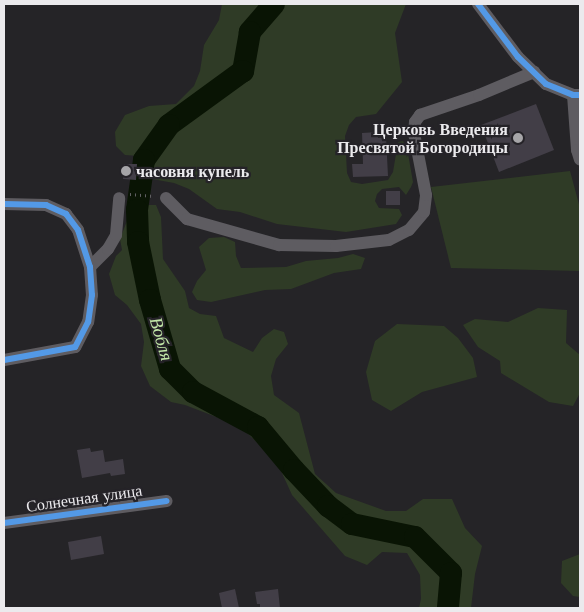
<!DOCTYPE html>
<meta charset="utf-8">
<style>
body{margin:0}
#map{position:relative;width:584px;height:612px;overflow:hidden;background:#252427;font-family:"Libre Baskerville",serif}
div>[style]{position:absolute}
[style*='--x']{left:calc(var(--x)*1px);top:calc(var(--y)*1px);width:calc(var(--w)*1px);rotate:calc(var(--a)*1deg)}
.green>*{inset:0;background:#2f3b26}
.river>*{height:22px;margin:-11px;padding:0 11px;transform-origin:11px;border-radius:11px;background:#091404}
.building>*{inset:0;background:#423e47}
.path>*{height:2.5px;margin-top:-1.25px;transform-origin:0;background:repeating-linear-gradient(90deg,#616063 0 1px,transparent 0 5px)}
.minor>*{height:12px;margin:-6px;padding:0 6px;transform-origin:6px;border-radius:6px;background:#5e5c61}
.cycleway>*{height:6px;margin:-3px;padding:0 3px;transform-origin:3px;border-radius:3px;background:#5399e6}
.dots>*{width:14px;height:14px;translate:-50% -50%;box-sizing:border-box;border:2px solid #252328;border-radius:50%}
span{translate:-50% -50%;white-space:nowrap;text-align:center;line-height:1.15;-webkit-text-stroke:4.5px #252328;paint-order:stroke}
.poi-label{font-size:16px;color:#ebeaed;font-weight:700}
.right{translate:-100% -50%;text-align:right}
.left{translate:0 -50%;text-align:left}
.street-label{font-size:16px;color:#ebeaed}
.water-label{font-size:18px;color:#c2e7a8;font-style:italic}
.frame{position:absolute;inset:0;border:5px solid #ebeaed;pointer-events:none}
</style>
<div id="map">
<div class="green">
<i style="clip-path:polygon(222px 4px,406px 4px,395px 33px,402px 82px,376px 114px,356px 117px,349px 125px,345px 136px,347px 173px,351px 182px,362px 184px,388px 180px,393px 172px,398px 142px,403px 141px,407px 148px,413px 182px,411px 187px,406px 195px,399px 187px,382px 189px,377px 194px,375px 201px,379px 208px,399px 209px,402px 215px,396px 224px,346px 232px,277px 224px,240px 212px,217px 209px,189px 189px,174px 183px,152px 179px,149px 167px,139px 156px,125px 155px,116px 146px,115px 132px,125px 115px,149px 106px,176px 104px,194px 86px,200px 71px,204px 45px,219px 20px)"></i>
<i style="clip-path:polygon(570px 171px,580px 208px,580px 271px,451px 268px,431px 187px)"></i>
<i style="clip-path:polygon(132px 205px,156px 205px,161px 217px,163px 259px,185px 291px,189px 308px,200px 314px,216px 316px,224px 338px,253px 352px,262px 338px,274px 329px,284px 332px,288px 344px,276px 359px,271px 376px,274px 395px,299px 413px,315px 474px,336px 493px,386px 511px,406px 511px,423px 499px,452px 499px,465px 528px,482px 546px,475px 574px,471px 608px,419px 608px,421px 599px,420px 575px,407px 553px,382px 552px,367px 565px,345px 556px,292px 495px,277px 462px,240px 426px,185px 405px,171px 402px,150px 386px,141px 366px,144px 342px,141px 324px,127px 305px,115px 295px,109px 274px,116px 256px,122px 250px,120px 239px,127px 221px,128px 208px)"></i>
<i style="clip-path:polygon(224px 237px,235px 242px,236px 256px,241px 268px,286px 267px,306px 261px,338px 258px,353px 254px,365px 258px,361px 269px,334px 273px,291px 289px,265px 290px,211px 302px,197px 300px,192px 292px,197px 281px,206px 270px,199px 247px,209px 238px)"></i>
<i style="clip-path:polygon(538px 308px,567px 310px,566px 343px,580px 355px,580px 393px,573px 406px,549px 402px,501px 373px,500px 361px,478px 347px,463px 325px,475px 319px,508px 322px)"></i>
<i style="clip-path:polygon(397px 324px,444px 326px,458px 338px,473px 358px,477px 377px,422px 392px,391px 411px,372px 400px,366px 372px,375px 341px)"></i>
<i style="clip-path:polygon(580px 554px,580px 597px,573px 596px,561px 583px,562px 561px)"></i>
</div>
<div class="river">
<i style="--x:274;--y:4;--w:37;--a:131"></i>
<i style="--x:250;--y:32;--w:40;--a:100"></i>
<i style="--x:243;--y:71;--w:92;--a:143.9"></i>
<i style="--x:169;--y:125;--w:43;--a:125.5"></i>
<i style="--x:144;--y:160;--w:50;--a:98"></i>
<i style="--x:137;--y:210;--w:32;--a:88"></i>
<i style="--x:138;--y:242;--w:59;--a:78.3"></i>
<i style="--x:150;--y:300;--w:72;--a:73.8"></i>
<i style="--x:170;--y:369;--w:33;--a:45"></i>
<i style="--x:193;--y:392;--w:74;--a:28.3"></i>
<i style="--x:258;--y:427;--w:56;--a:50.1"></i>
<i style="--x:294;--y:470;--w:50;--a:46.6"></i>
<i style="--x:328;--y:506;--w:30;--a:37"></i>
<i style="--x:352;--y:524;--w:64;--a:11.7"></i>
<i style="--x:415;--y:537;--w:51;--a:45"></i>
<i style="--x:451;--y:573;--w:35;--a:95"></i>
</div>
<div class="building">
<i style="clip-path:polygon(536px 104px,554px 150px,499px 172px,481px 125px)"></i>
<i style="clip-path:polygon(378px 132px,378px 138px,386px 137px,388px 176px,353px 177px,352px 164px,363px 164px,362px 133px)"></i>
<i style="clip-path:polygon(124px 164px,137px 164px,136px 180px,123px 179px)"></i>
<i style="clip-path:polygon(386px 191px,400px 191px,400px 205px,386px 205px)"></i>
<i style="clip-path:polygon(90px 448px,91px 452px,103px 450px,105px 462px,123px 459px,125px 474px,111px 476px,110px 473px,82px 478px,77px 450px)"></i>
<i style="clip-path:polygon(101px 536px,104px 554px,71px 560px,68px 542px)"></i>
<i style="clip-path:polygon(235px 589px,239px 608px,222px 608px,219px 593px)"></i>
<i style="clip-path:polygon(278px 589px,280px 608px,260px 608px,260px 604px,257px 604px,255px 592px)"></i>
</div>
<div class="path">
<i style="--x:130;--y:194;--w:24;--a:5"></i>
</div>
<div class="minor">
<i style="--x:478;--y:4;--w:66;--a:53"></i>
<i style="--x:518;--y:57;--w:39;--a:44"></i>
<i style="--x:546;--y:84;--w:29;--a:22"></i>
<i style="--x:573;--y:95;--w:7;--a:0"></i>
<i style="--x:573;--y:95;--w:55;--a:85.8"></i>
<i style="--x:577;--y:150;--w:10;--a:73"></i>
<i style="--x:166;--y:198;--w:30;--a:45"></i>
<i style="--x:187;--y:219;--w:96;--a:15.8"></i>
<i style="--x:279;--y:245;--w:57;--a:1"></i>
<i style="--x:336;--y:246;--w:53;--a:-6.5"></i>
<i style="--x:389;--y:240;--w:22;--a:-27"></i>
<i style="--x:409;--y:230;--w:23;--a:-50"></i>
<i style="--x:424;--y:212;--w:17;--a:-83"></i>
<i style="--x:426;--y:195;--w:63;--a:-101"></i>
<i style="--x:414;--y:133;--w:11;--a:-85"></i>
<i style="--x:415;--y:122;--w:9;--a:-54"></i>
<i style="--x:420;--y:115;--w:62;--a:-18.7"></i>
<i style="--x:479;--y:95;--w:60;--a:-22.7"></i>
<i style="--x:4;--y:204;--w:42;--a:1.4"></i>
<i style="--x:46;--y:205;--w:22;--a:24"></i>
<i style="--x:66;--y:214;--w:20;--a:53"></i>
<i style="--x:78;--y:230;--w:39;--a:72"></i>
<i style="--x:90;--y:267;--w:28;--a:86"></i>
<i style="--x:92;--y:295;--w:27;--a:98"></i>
<i style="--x:88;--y:322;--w:28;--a:117"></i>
<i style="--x:75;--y:347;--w:72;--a:169.6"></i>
<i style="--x:90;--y:267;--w:25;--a:-45"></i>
<i style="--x:108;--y:249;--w:16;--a:-60"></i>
<i style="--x:116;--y:235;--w:37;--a:-85"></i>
<i style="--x:4;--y:523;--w:164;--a:-7.7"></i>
</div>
<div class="cycleway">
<i style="--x:478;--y:4;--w:66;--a:53"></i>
<i style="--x:518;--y:57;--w:39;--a:44"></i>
<i style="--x:546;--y:84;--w:29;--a:22"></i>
<i style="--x:573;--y:95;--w:7;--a:0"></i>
<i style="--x:4;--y:204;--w:42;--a:1.4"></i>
<i style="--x:46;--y:205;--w:22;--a:24"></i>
<i style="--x:66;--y:214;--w:20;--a:53"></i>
<i style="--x:78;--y:230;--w:39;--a:72"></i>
<i style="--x:90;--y:267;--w:28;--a:86"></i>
<i style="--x:92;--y:295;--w:27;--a:98"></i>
<i style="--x:88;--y:322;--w:28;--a:117"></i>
<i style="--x:75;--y:347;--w:72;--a:169.6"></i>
<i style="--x:4;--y:523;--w:164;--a:-7.7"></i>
</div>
<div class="dots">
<i style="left:518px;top:138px;background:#a6a5a8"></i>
<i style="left:126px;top:171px;background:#a6a5a8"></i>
</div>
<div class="poi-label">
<span class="right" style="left:508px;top:138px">Церковь Введения<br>Пресвятой Богородицы</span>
<span class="left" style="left:136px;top:171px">часовня купель</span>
</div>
<div class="street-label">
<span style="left:84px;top:498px;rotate:-8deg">Солнечная улица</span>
</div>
<div class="water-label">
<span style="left:161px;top:339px;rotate:74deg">Вобля</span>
</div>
<div class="frame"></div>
</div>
